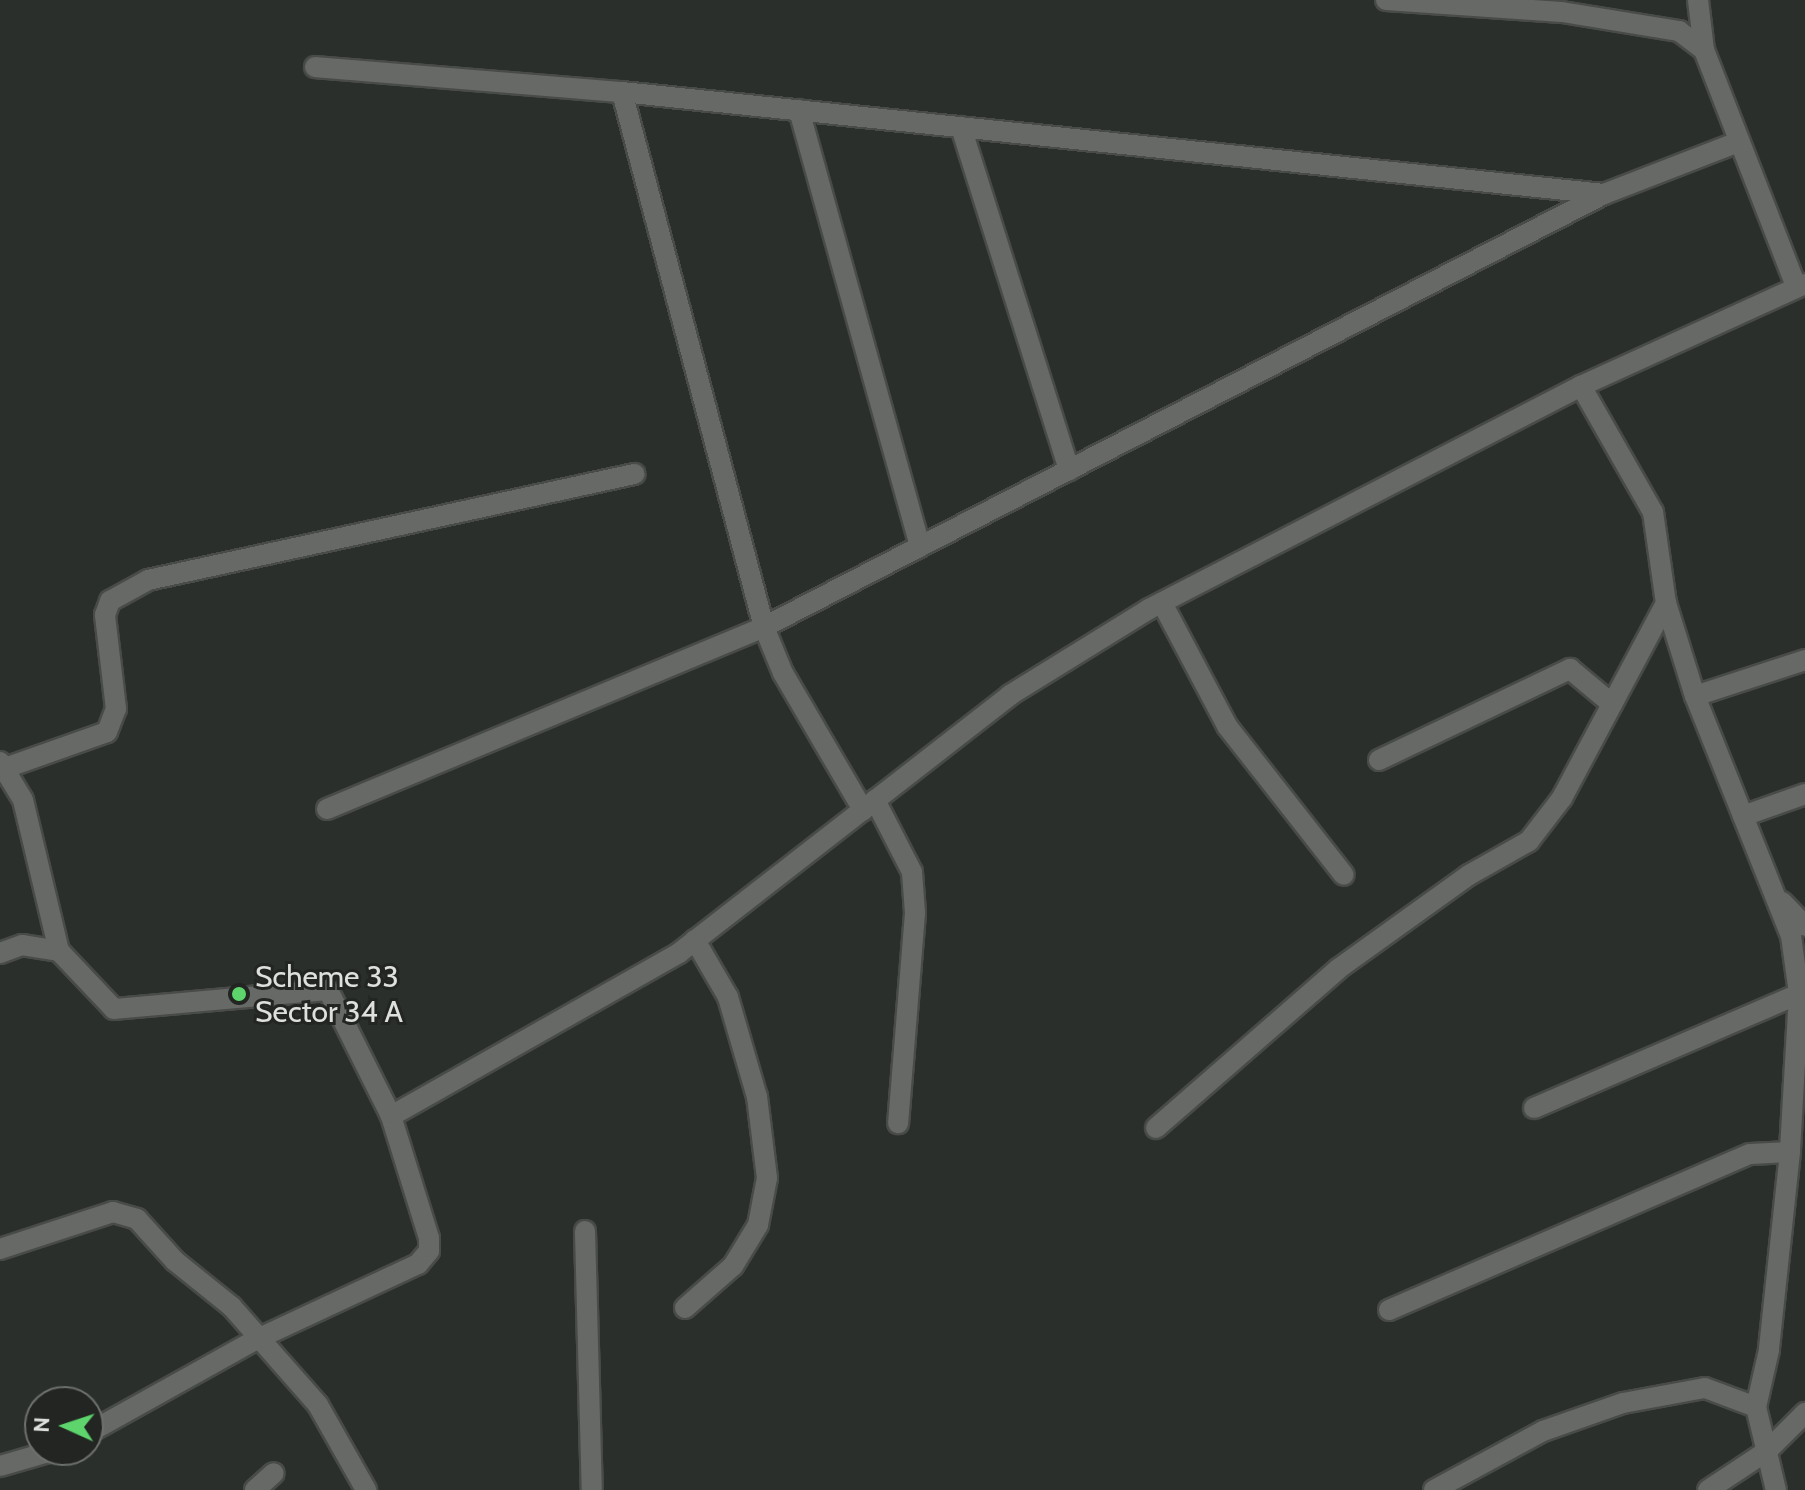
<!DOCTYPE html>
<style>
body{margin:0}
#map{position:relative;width:1805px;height:1490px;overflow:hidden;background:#2b2f2b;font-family:Cabin,sans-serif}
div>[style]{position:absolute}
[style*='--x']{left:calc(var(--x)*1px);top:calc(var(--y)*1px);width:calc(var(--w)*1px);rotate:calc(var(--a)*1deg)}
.roads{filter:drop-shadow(2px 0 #484b48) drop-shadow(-2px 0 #484b48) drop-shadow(0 2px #484b48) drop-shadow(0 -2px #484b48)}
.street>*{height:20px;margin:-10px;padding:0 10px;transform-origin:10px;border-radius:10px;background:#676967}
.dots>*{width:22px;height:22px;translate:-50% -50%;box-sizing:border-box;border:4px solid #222522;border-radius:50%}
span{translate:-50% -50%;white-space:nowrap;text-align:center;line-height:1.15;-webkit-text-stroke:6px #222522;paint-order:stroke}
.poi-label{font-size:30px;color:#dee0de}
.left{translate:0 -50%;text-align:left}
.north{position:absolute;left:24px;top:1386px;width:80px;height:80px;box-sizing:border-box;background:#222522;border:2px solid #6d706d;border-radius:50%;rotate:273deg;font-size:22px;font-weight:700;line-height:32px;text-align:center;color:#dee0de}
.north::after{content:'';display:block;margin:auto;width:28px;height:36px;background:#5ed56c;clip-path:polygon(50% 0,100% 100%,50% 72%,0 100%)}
</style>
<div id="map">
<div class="roads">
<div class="street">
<i style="--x:1386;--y:0;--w:176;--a:3.9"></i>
<i style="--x:1562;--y:12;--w:119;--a:9.2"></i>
<i style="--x:1679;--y:31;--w:31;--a:37"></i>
<i style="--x:1698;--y:0;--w:50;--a:83.2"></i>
<i style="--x:1704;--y:50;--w:253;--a:68.7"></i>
<i style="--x:315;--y:67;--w:308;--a:4.7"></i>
<i style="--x:622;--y:92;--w:987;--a:5.93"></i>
<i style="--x:622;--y:92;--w:554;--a:75.14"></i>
<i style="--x:764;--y:627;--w:50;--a:67.6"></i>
<i style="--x:783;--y:673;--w:159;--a:59.7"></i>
<i style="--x:799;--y:110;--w:453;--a:74.5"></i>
<i style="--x:961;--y:127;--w:360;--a:72.5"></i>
<i style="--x:1581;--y:386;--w:145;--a:60.3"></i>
<i style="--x:1653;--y:512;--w:92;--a:81.9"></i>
<i style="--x:1666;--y:603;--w:97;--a:72.7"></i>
<i style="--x:1695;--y:696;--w:258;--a:68.2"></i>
<i style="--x:1791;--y:936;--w:59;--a:82.1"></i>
<i style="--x:1799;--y:994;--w:158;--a:93.3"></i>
<i style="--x:1790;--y:1152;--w:199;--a:96.1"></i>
<i style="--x:1769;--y:1350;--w:58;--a:102.8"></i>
<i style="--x:1756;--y:1407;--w:85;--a:76.5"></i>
<i style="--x:1162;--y:603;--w:139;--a:62.1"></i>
<i style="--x:1227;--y:726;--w:189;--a:51.9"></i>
<i style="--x:1695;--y:696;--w:116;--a:-18.1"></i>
<i style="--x:1379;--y:760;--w:212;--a:-25.5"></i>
<i style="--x:1570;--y:669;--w:55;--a:39.8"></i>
<i style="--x:0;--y:762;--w:44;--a:58.8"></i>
<i style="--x:23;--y:800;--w:155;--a:76.6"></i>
<i style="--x:8;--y:767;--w:105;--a:-19.5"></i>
<i style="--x:107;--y:732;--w:25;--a:-69"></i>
<i style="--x:116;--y:709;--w:95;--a:-96.7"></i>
<i style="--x:105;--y:615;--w:15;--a:-70"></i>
<i style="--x:110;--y:601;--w:43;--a:-28.9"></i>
<i style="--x:148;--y:580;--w:498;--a:-12.3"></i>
<i style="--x:875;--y:800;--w:81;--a:62.8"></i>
<i style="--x:912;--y:872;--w:41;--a:85.8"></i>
<i style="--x:915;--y:913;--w:211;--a:94.6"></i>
<i style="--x:327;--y:809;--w:473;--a:-22.6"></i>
<i style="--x:764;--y:627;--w:945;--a:-27.27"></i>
<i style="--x:1604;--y:194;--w:144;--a:-21.2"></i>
<i style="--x:1743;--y:816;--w:66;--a:-19.5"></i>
<i style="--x:1782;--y:902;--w:33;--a:46"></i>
<i style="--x:0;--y:953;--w:23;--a:-20"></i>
<i style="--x:22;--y:945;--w:37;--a:9"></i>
<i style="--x:59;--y:951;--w:80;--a:46.5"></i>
<i style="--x:114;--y:1009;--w:215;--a:-5.1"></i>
<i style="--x:328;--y:990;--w:141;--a:63.4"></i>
<i style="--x:391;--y:1116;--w:128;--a:72.7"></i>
<i style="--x:429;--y:1238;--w:13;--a:90"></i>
<i style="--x:429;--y:1251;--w:17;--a:130"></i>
<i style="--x:418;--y:1264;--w:178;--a:155"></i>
<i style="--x:257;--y:1339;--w:193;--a:150.9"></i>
<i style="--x:1534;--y:1108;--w:288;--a:-23.3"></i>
<i style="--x:391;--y:1116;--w:331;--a:-29.5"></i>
<i style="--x:679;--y:953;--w:420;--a:-37.9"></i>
<i style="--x:1010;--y:695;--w:163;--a:-31.7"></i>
<i style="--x:1149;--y:609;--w:486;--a:-27.3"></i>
<i style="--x:1581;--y:386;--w:246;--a:-24.5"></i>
<i style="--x:1156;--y:1128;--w:242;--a:-41.1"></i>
<i style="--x:1338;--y:969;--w:161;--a:-35.7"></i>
<i style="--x:1469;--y:875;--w:69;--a:-29.5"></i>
<i style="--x:1529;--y:841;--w:54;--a:-52.5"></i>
<i style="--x:1562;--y:798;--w:221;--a:-61.9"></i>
<i style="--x:585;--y:1231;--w:259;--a:88.5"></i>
<i style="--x:0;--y:1249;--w:119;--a:-18.1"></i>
<i style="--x:113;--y:1212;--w:25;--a:16"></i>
<i style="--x:137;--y:1219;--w:57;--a:47.9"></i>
<i style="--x:175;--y:1261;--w:73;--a:38.9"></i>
<i style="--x:232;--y:1307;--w:130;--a:48.7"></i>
<i style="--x:318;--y:1405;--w:98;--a:60.5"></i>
<i style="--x:685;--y:1308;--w:64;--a:-41.2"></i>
<i style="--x:733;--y:1266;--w:48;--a:-58.6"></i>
<i style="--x:758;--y:1225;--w:48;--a:-79.2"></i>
<i style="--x:767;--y:1178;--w:82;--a:-97"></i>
<i style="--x:757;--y:1097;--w:104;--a:-106.2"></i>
<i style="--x:728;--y:997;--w:66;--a:-120.1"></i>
<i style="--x:1389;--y:1310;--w:393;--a:-23.4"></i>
<i style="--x:1750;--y:1154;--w:40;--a:-2.9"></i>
<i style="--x:0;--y:1466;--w:57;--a:-16.2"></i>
<i style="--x:255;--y:1490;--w:25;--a:-42"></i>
<i style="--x:1434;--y:1490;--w:124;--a:-28.4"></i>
<i style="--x:1543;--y:1431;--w:85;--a:-19.3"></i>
<i style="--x:1623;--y:1403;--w:83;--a:-10.4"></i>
<i style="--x:1705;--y:1388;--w:54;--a:20.4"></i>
<i style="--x:1708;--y:1490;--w:71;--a:-33.5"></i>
<i style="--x:1767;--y:1451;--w:54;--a:-45"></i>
</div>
</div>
<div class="dots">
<i style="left:239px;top:994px;background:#5ed56c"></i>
</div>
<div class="poi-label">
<span class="left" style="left:255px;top:994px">Scheme 33<br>Sector 34 A</span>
</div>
<div class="north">N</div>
</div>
